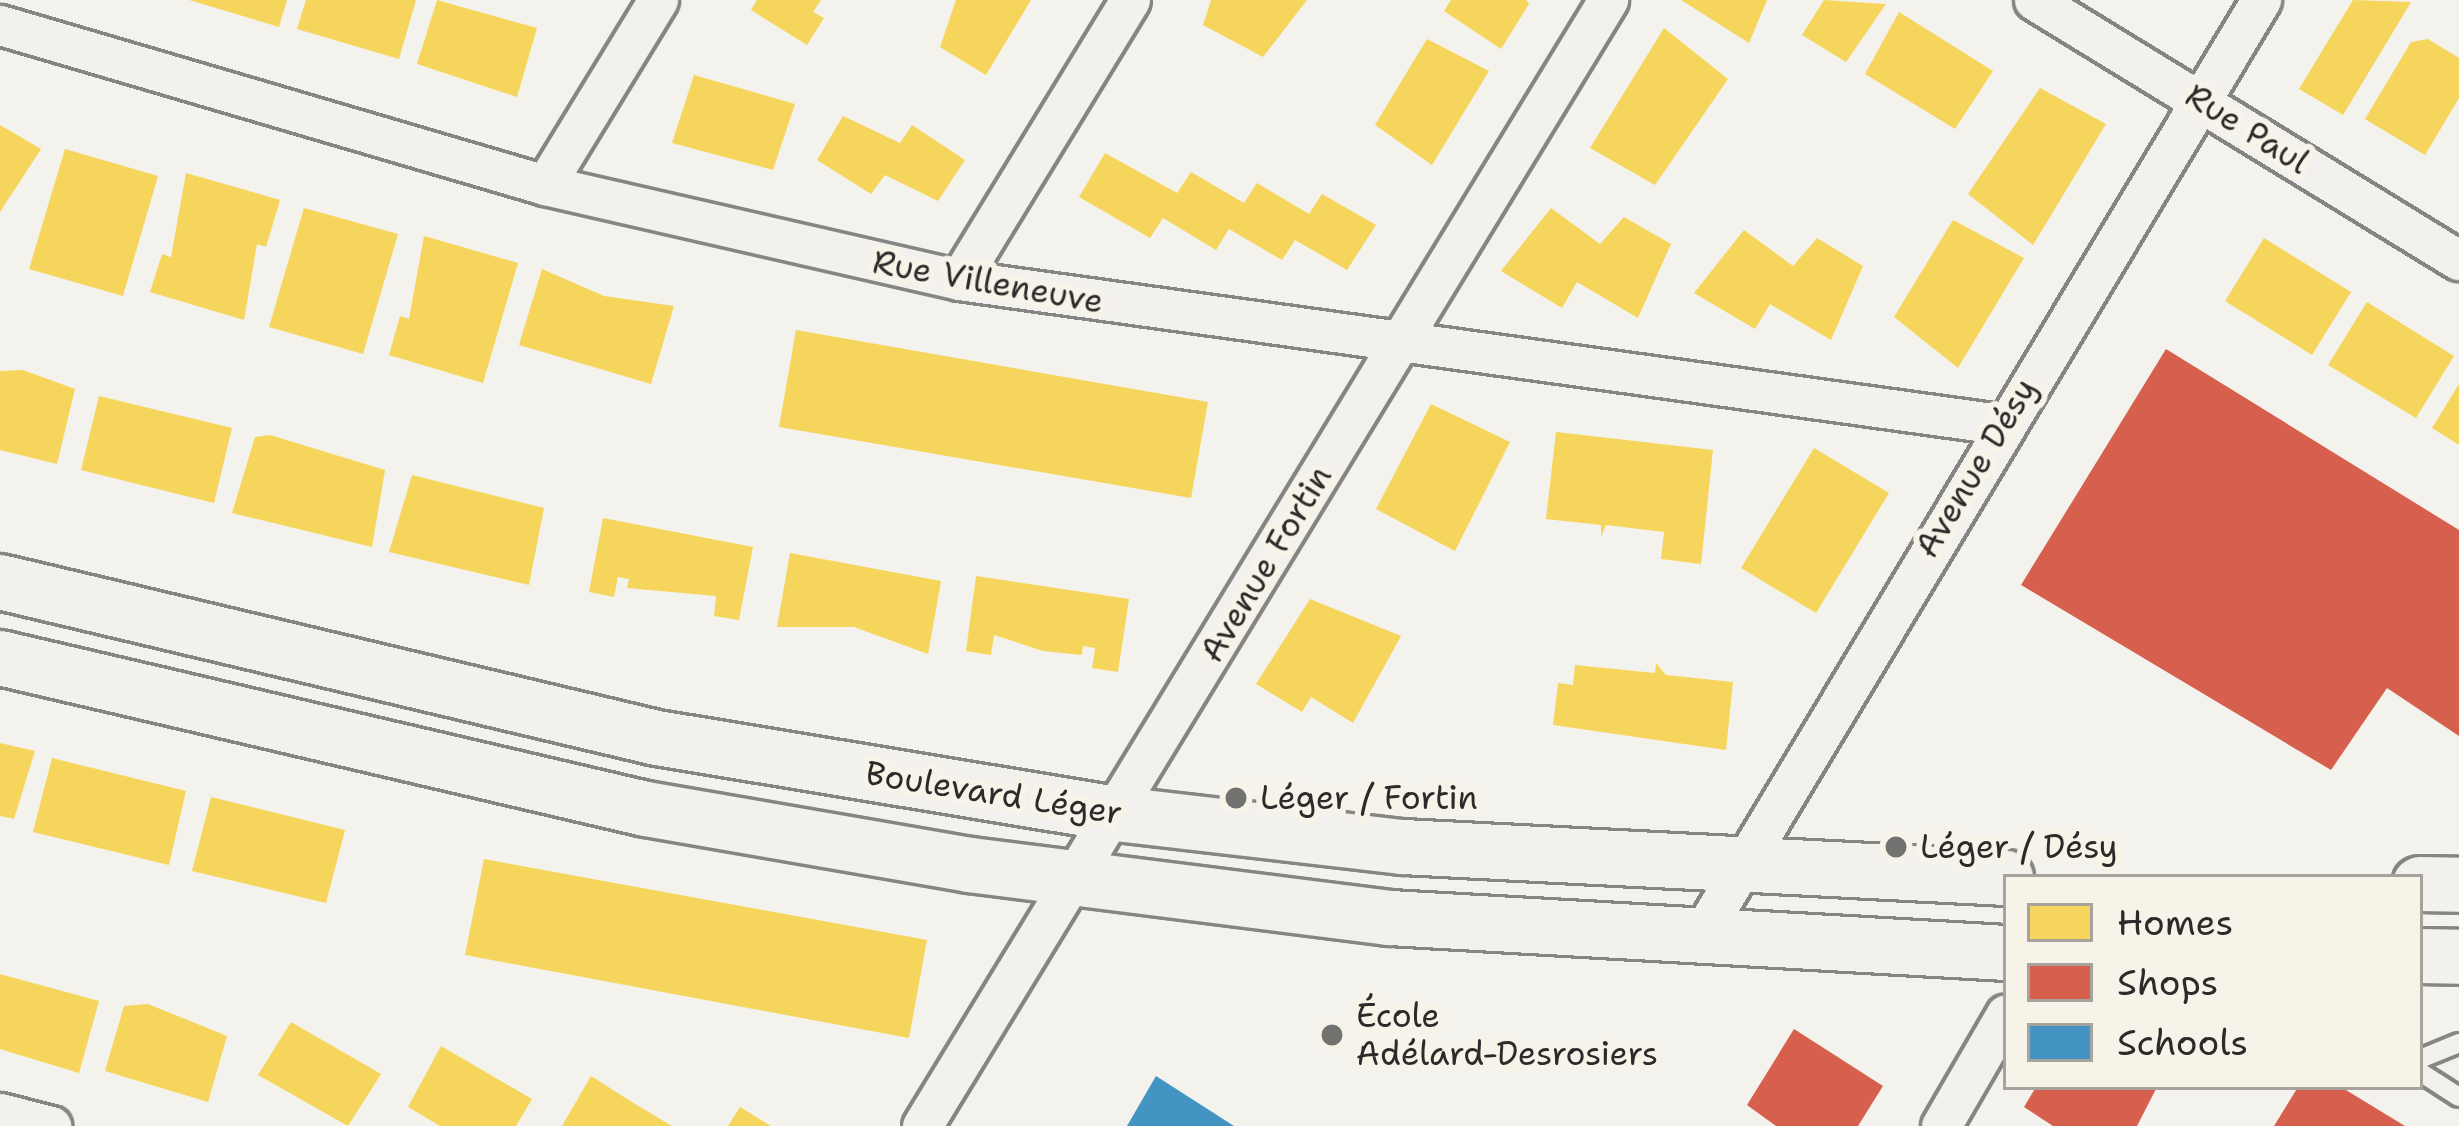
<!DOCTYPE html>
<meta charset="utf-8">
<style>
body{margin:0}
#map{position:relative;width:2459px;height:1126px;overflow:hidden;background:#f4f2ec;font-family:"Shantell Sans",sans-serif}
div>[style]{position:absolute}
[style*='--x']{left:calc(var(--x)*1px);top:calc(var(--y)*1px);width:calc(var(--w)*1px);rotate:calc(var(--a)*1deg)}
.homes>*{inset:0;background:#f6d55c}
.shops>*{inset:0;background:#d6604d}
.schools>*{inset:0;background:#4393c3}
.roads{filter:drop-shadow(3px 0 #858582) drop-shadow(-3px 0 #858582) drop-shadow(0 3px #858582) drop-shadow(0 -3px #858582)}
.lane>*{height:18px;margin:-9px;padding:0 9px;transform-origin:9px;border-radius:9px;background:#f2f1ed}
.street>*{height:39px;margin:-19.5px;padding:0 19.5px;transform-origin:19.5px;border-radius:19.5px;background:#f2f1ed}
.secondary>*{height:54px;margin:-27px;padding:0 27px;transform-origin:27px;border-radius:27px;background:#f2f1ed}
.dots>*{width:33px;height:33px;translate:-50% -50%;box-sizing:border-box;border:6px solid #f7f3e8;border-radius:50%}
span{translate:-50% -50%;white-space:nowrap;text-align:center;line-height:1.15;-webkit-text-stroke:12px #f7f3e8;paint-order:stroke}
.street-label{font-size:33px;color:#2b2b2b}
.poi-label{font-size:33px;color:#2b2b2b}
.left{translate:0 -50%;text-align:left}
.legend{position:absolute;left:2003px;top:874px;width:420px;height:216px;box-sizing:border-box;background:#f7f3e8;border:3px solid #a5a39c;margin:0;padding:15px 21px;list-style:none;font-size:36px;color:#2b2b2b}
.legend li{display:flex;align-items:center;gap:24px;height:60px}
.legend b{width:60px;border:3px solid #a5a39c}
</style>
<div id="map">
<div class="homes">
<i style="clip-path:polygon(189px 0,287px 0,279px 27px)"></i>
<i style="clip-path:polygon(306px 0,416px 0,399px 59px,297px 29px)"></i>
<i style="clip-path:polygon(437px 0,537px 28px,517px 97px,417px 64px)"></i>
<i style="clip-path:polygon(757px 0,821px 0,813px 12px,824px 18px,807px 45px,751px 10px)"></i>
<i style="clip-path:polygon(956px 0,1031px 0,986px 75px,940px 47px)"></i>
<i style="clip-path:polygon(1211px 0,1307px 0,1263px 57px,1203px 25px)"></i>
<i style="clip-path:polygon(1451px 0,1526px 0,1529px 4px,1501px 49px,1444px 11px)"></i>
<i style="clip-path:polygon(1681px 0,1767px 0,1749px 43px)"></i>
<i style="clip-path:polygon(1824px 0,1886px 4px,1846px 62px,1802px 35px)"></i>
<i style="clip-path:polygon(2353px 0,2411px 2px,2343px 115px,2299px 89px)"></i>
<i style="clip-path:polygon(1899px 12px,1993px 71px,1955px 129px,1865px 74px)"></i>
<i style="clip-path:polygon(1664px 28px,1728px 79px,1655px 185px,1590px 148px)"></i>
<i style="clip-path:polygon(1427px 39px,1489px 71px,1432px 165px,1375px 125px)"></i>
<i style="clip-path:polygon(2428px 39px,2459px 58px,2459px 98px,2425px 155px,2365px 119px,2411px 42px)"></i>
<i style="clip-path:polygon(694px 75px,795px 104px,773px 170px,672px 143px)"></i>
<i style="clip-path:polygon(2040px 88px,2106px 124px,2033px 245px,1968px 194px)"></i>
<i style="clip-path:polygon(843px 116px,900px 143px,912px 125px,965px 160px,938px 201px,885px 175px,871px 194px,817px 160px)"></i>
<i style="clip-path:polygon(0 125px,41px 149px,0 212px)"></i>
<i style="clip-path:polygon(65px 149px,158px 176px,123px 296px,29px 269px)"></i>
<i style="clip-path:polygon(1105px 153px,1177px 193px,1191px 172px,1244px 203px,1257px 183px,1309px 214px,1322px 194px,1376px 225px,1347px 270px,1295px 240px,1282px 260px,1229px 229px,1216px 250px,1163px 218px,1150px 238px,1079px 197px)"></i>
<i style="clip-path:polygon(186px 173px,280px 200px,266px 247px,257px 244px,244px 320px,150px 292px,162px 254px,171px 257px)"></i>
<i style="clip-path:polygon(304px 208px,398px 234px,363px 354px,269px 327px)"></i>
<i style="clip-path:polygon(1551px 208px,1600px 244px,1624px 217px,1671px 244px,1638px 318px,1577px 282px,1562px 308px,1501px 271px)"></i>
<i style="clip-path:polygon(1953px 220px,2024px 258px,1958px 368px,1894px 317px)"></i>
<i style="clip-path:polygon(1744px 230px,1793px 266px,1817px 238px,1863px 266px,1831px 340px,1770px 304px,1755px 329px,1694px 293px)"></i>
<i style="clip-path:polygon(424px 236px,518px 263px,483px 383px,389px 355px,400px 316px,409px 319px)"></i>
<i style="clip-path:polygon(2264px 238px,2351px 292px,2312px 355px,2225px 301px)"></i>
<i style="clip-path:polygon(542px 269px,604px 296px,674px 306px,651px 384px,519px 345px)"></i>
<i style="clip-path:polygon(2367px 302px,2454px 356px,2416px 418px,2328px 365px)"></i>
<i style="clip-path:polygon(796px 330px,1208px 402px,1191px 498px,779px 427px)"></i>
<i style="clip-path:polygon(23px 370px,75px 389px,57px 464px,0 450px,0 371px)"></i>
<i style="clip-path:polygon(2459px 384px,2459px 445px,2432px 428px)"></i>
<i style="clip-path:polygon(99px 396px,232px 428px,214px 503px,81px 470px)"></i>
<i style="clip-path:polygon(1431px 404px,1510px 442px,1455px 551px,1376px 509px)"></i>
<i style="clip-path:polygon(1556px 432px,1713px 450px,1701px 564px,1661px 559px,1664px 532px,1606px 525px,1601px 537px,1601px 525px,1546px 519px)"></i>
<i style="clip-path:polygon(270px 435px,385px 470px,372px 547px,232px 513px,255px 437px)"></i>
<i style="clip-path:polygon(1814px 448px,1889px 493px,1816px 613px,1741px 568px)"></i>
<i style="clip-path:polygon(412px 475px,544px 508px,529px 585px,389px 552px)"></i>
<i style="clip-path:polygon(603px 518px,753px 547px,739px 620px,714px 616px,716px 596px,627px 588px,629px 579px,618px 577px,614px 597px,589px 592px)"></i>
<i style="clip-path:polygon(790px 553px,941px 581px,928px 654px,854px 627px,777px 627px)"></i>
<i style="clip-path:polygon(976px 576px,1129px 599px,1118px 672px,1092px 668px,1095px 648px,1083px 646px,1082px 655px,1043px 651px,994px 635px,991px 655px,966px 651px)"></i>
<i style="clip-path:polygon(1310px 599px,1401px 636px,1353px 723px,1311px 697px,1302px 712px,1256px 684px)"></i>
<i style="clip-path:polygon(1656px 663px,1666px 675px,1733px 682px,1726px 750px,1553px 725px,1558px 683px,1573px 685px,1575px 665px,1655px 673px)"></i>
<i style="clip-path:polygon(0 743px,35px 751px,14px 819px,0 816px)"></i>
<i style="clip-path:polygon(52px 758px,186px 791px,169px 865px,33px 832px)"></i>
<i style="clip-path:polygon(211px 797px,345px 830px,326px 903px,192px 871px)"></i>
<i style="clip-path:polygon(484px 859px,927px 940px,909px 1038px,465px 955px)"></i>
<i style="clip-path:polygon(0 974px,99px 1001px,79px 1073px,0 1049px)"></i>
<i style="clip-path:polygon(148px 1004px,227px 1036px,208px 1102px,105px 1071px,124px 1006px)"></i>
<i style="clip-path:polygon(291px 1022px,381px 1074px,348px 1126px,258px 1075px)"></i>
<i style="clip-path:polygon(441px 1046px,532px 1099px,516px 1126px,440px 1126px,408px 1107px)"></i>
<i style="clip-path:polygon(591px 1076px,635px 1104px,672px 1126px,562px 1126px)"></i>
<i style="clip-path:polygon(740px 1107px,771px 1126px,728px 1126px)"></i>
</div>
<div class="shops">
<i style="clip-path:polygon(2166px 349px,2459px 530px,2459px 736px,2387px 688px,2331px 770px,2021px 585px)"></i>
<i style="clip-path:polygon(1794px 1029px,1883px 1086px,1858px 1126px,1776px 1126px,1747px 1105px)"></i>
<i style="clip-path:polygon(2036px 1087px,2157px 1087px,2137px 1126px,2053px 1126px,2024px 1107px)"></i>
<i style="clip-path:polygon(2298px 1087px,2341px 1087px,2405px 1126px,2274px 1126px)"></i>
</div>
<div class="schools">
<i style="clip-path:polygon(1156px 1076px,1234px 1126px,1127px 1126px)"></i>
</div>
<div class="roads">
<div class="lane">
<i style="--x:2420;--y:1059;--w:42;--a:-22.3"></i>
<i style="--x:2420;--y:1072;--w:46;--a:32.7"></i>
</div>
<div class="street">
<i style="--x:2034;--y:0;--w:498;--a:31.5"></i>
<i style="--x:0;--y:25;--w:568;--a:16.36"></i>
<i style="--x:545;--y:185;--w:425;--a:12.9"></i>
<i style="--x:959;--y:280;--w:1051;--a:7.88"></i>
<i style="--x:545;--y:185;--w:217;--a:-58.6"></i>
<i style="--x:959;--y:280;--w:328;--a:-58.6"></i>
<i style="--x:1698;--y:940;--w:1096;--a:-59.08"></i>
<i style="--x:0;--y:1113;--w:53;--a:14.3"></i>
<i style="--x:922;--y:1126;--w:1319;--a:-58.65"></i>
<i style="--x:1941;--y:1126;--w:129;--a:-59.9"></i>
</div>
<div class="secondary">
<i style="--x:0;--y:582;--w:675;--a:13.36"></i>
<i style="--x:657;--y:738;--w:466;--a:9.4"></i>
<i style="--x:1117;--y:814;--w:288;--a:6.6"></i>
<i style="--x:1403;--y:847;--w:604;--a:2.94"></i>
<i style="--x:0;--y:658;--w:663;--a:13.16"></i>
<i style="--x:646;--y:809;--w:329;--a:9.8"></i>
<i style="--x:970;--y:865;--w:423;--a:7.2"></i>
<i style="--x:1390;--y:918;--w:617;--a:3.25"></i>
<i style="--x:2420;--y:884;--w:39;--a:1"></i>
<i style="--x:2420;--y:956;--w:39;--a:1"></i>
</div>
</div>
<div class="dots">
<i style="left:1236px;top:798px;background:#71716f"></i>
<i style="left:1896px;top:847px;background:#71716f"></i>
<i style="left:1332px;top:1035px;background:#71716f"></i>
</div>
<div class="street-label">
<span style="left:2247px;top:129px;rotate:32deg">Rue Paul</span>
<span style="left:988px;top:282px;rotate:10deg">Rue Villeneuve</span>
<span style="left:1976px;top:468px;rotate:-59deg">Avenue Désy</span>
<span style="left:1266px;top:564px;rotate:-59deg">Avenue Fortin</span>
<span style="left:994px;top:793px;rotate:9deg">Boulevard Léger</span>
</div>
<div class="poi-label">
<span class="left" style="left:1260px;top:798px">Léger / Fortin</span>
<span class="left" style="left:1920px;top:847px">Léger / Désy</span>
<span class="left" style="left:1356px;top:1035px">École<br>Adélard-Desrosiers</span>
</div>
<ul class="legend">
<li><b style="height:33px;background:#f6d55c"></b>Homes</li>
<li><b style="height:33px;background:#d6604d"></b>Shops</li>
<li><b style="height:33px;background:#4393c3"></b>Schools</li>
</ul>
</div>
